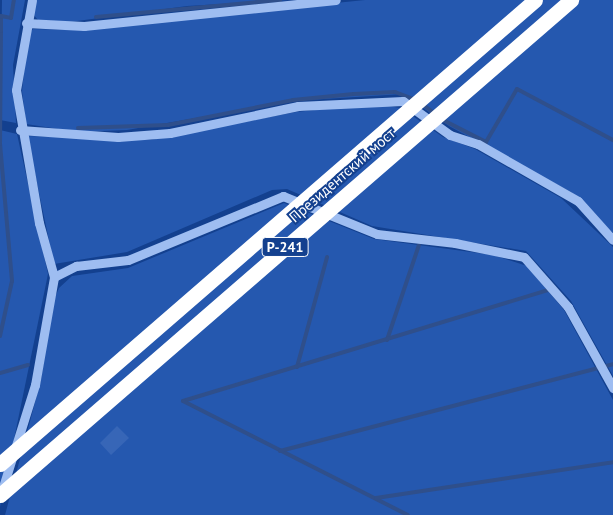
<!DOCTYPE html>
<meta charset="utf-8">
<style>
body{margin:0}
#map{position:relative;width:613px;height:515px;overflow:hidden;background:#13408f;font-family:"PT Sans",sans-serif}
div>[style]{position:absolute}
[style*='--x']{left:calc(var(--x)*1px);top:calc(var(--y)*1px);width:calc(var(--w)*1px);rotate:calc(var(--a)*1deg)}
.green>*{inset:0;background:#2558af}
.stream>*{height:4px;margin:-2px;padding:0 2px;transform-origin:2px;border-radius:2px;background:#2f4f8b}
.building>*{inset:0;background:#3766b7}
.minor>*{height:9px;margin:-4.5px;padding:0 4.5px;transform-origin:4.5px;border-radius:4.5px;background:#9ebdf1}
.highway-bridge>*{height:15px;margin:-7.5px;padding:0 7.5px;transform-origin:7.5px;border-radius:7.5px;background:#fff}
span{translate:-50% -50%;white-space:nowrap;text-align:center;line-height:1.15;-webkit-text-stroke:4px #13408f;paint-order:stroke}
.shield-label span{padding:1px 4px;background:#13408f;border:1px solid;border-radius:4px;-webkit-text-stroke-width:0}
.shield-label{font-size:14px;color:#fff;font-weight:700}
.street-label{font-size:15px;color:#fff}
</style>
<div id="map">
<div class="green">
<i style="clip-path:polygon(2px 0,25px 0,13px 65px,16px 123px,0 120px)"></i>
<i style="clip-path:polygon(37px 0,291px 0,187px 6px,70px 22px,38px 20px,32px 13px)"></i>
<i style="clip-path:polygon(365px 0,613px 0,613px 233px,571px 192px,449px 126px,403px 94px,293px 101px,127px 130px,78px 132px,26px 124px,22px 91px,28px 35px,33px 29px,71px 30px)"></i>
<i style="clip-path:polygon(374px 104px,401px 108px,443px 137px,475px 149px,561px 198px,613px 247px,613px 376px,571px 301px,526px 251px,372px 226px,287px 189px,272px 190px,127px 252px,54px 264px,27px 136px,151px 140px,296px 112px)"></i>
<i style="clip-path:polygon(0 130px,17px 134px,48px 274px,0 507px)"></i>
<i style="clip-path:polygon(284px 203px,374px 239px,493px 255px,527px 266px,564px 310px,613px 400px,613px 515px,5px 515px,41px 380px,52px 304px,59px 288px,72px 276px,128px 268px)"></i>
</div>
<div class="stream">
<i style="--x:96;--y:17;--w:185;--a:-5.3"></i>
<i style="--x:422;--y:104;--w:15;--a:37"></i>
<i style="--x:439;--y:118;--w:53;--a:27.1"></i>
<i style="--x:486;--y:142;--w:61;--a:-59.7"></i>
<i style="--x:517;--y:89;--w:109;--a:28"></i>
<i style="--x:78;--y:128;--w:90;--a:-1.9"></i>
<i style="--x:168;--y:125;--w:127;--a:-11.3"></i>
<i style="--x:293;--y:100;--w:61;--a:-5.6"></i>
<i style="--x:354;--y:94;--w:41;--a:-2.8"></i>
<i style="--x:395;--y:92;--w:22;--a:21"></i>
<i style="--x:0;--y:336;--w:56;--a:-77.7"></i>
<i style="--x:12;--y:281;--w:138;--a:-95"></i>
<i style="--x:0;--y:144;--w:113;--a:-89.5"></i>
<i style="--x:1;--y:31;--w:15;--a:-90"></i>
<i style="--x:1;--y:16;--w:10;--a:11"></i>
<i style="--x:11;--y:18;--w:18;--a:-81"></i>
<i style="--x:387;--y:340;--w:100;--a:-71.4"></i>
<i style="--x:297;--y:367;--w:114;--a:-74.7"></i>
<i style="--x:0;--y:373;--w:29;--a:-16"></i>
<i style="--x:183;--y:401;--w:382;--a:-16.9"></i>
<i style="--x:183;--y:401;--w:252;--a:26.9"></i>
<i style="--x:280;--y:451;--w:344;--a:-14.6"></i>
<i style="--x:376;--y:498;--w:240;--a:-8.6"></i>
</div>
<div class="building">
<i style="clip-path:polygon(117px 426px,129px 438px,111px 455px,100px 443px)"></i>
</div>
<div class="minor">
<i style="--x:26;--y:23;--w:58;--a:3"></i>
<i style="--x:84;--y:26;--w:253;--a:-5.9"></i>
<i style="--x:20;--y:130;--w:98;--a:4.1"></i>
<i style="--x:118;--y:137;--w:52;--a:-4.4"></i>
<i style="--x:170;--y:133;--w:131;--a:-11.9"></i>
<i style="--x:298;--y:106;--w:105;--a:-2.7"></i>
<i style="--x:403;--y:101;--w:58;--a:35.9"></i>
<i style="--x:450;--y:135;--w:29;--a:18"></i>
<i style="--x:478;--y:144;--w:115;--a:29.7"></i>
<i style="--x:578;--y:201;--w:52;--a:48.1"></i>
<i style="--x:54;--y:277;--w:25;--a:-27"></i>
<i style="--x:76;--y:266;--w:52;--a:-6.6"></i>
<i style="--x:128;--y:260;--w:168;--a:-22.4"></i>
<i style="--x:283;--y:196;--w:101;--a:22"></i>
<i style="--x:377;--y:234;--w:79;--a:6.6"></i>
<i style="--x:455;--y:243;--w:70;--a:11.5"></i>
<i style="--x:524;--y:257;--w:67;--a:48.7"></i>
<i style="--x:568;--y:307;--w:93;--a:60.9"></i>
<i style="--x:2;--y:490;--w:110;--a:-72.6"></i>
<i style="--x:35;--y:385;--w:110;--a:-80"></i>
<i style="--x:54;--y:277;--w:56;--a:-105.5"></i>
<i style="--x:39;--y:223;--w:135;--a:-99.8"></i>
<i style="--x:16;--y:90;--w:91;--a:-79.9"></i>
</div>
<div class="highway-bridge">
<i style="--x:0;--y:464;--w:708;--a:-40.93"></i>
<i style="--x:0;--y:495;--w:756;--a:-40.92"></i>
</div>
<div class="shield-label">
<span style="left:285px;top:247px">Р-241</span>
</div>
<div class="street-label">
<span style="left:342px;top:175px;rotate:-41deg">Президентский мост</span>
</div>
</div>
